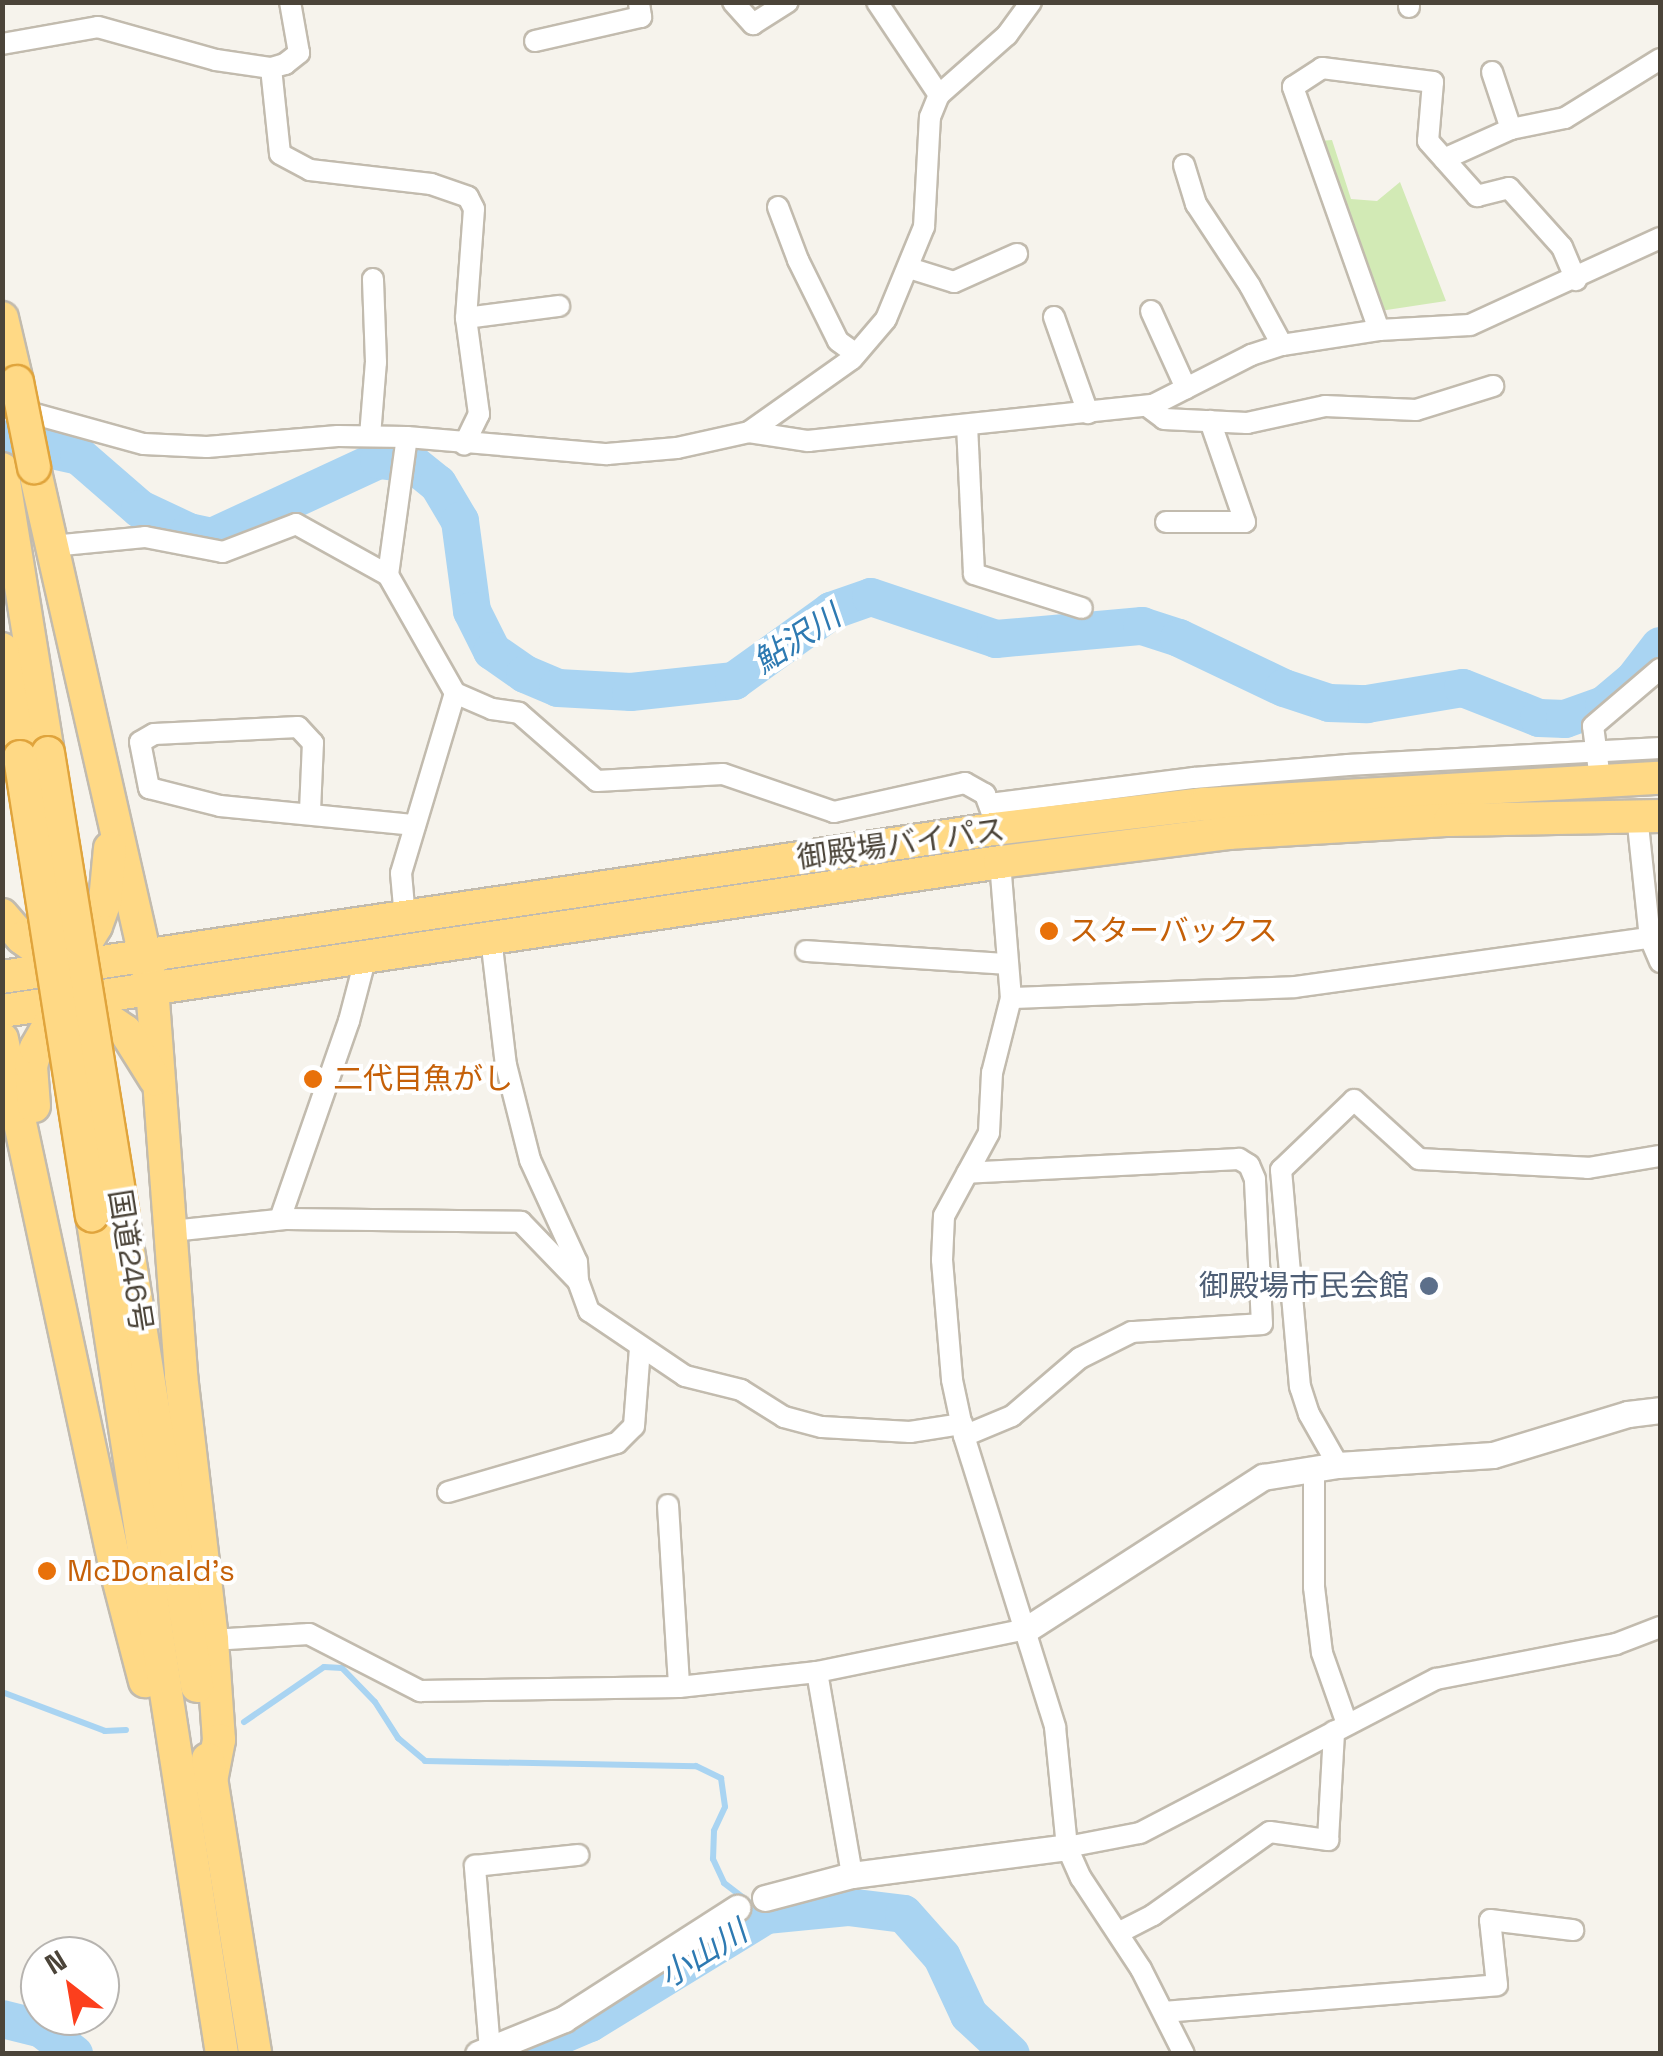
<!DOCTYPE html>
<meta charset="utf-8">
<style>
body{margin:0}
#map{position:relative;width:1663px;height:2056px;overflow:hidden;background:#f6f3ec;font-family:"Space Grotesk","Noto Sans JP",sans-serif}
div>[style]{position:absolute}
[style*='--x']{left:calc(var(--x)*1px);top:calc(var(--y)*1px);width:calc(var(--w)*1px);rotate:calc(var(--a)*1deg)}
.green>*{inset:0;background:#d2eab5}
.stream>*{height:6px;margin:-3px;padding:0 3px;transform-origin:3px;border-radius:3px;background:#a9d4f2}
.river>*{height:38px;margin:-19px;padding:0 19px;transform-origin:19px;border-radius:19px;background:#a9d4f2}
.roads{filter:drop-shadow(2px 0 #c2bbae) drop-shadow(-2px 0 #c2bbae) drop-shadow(0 2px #c2bbae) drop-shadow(0 -2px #c2bbae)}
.minor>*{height:20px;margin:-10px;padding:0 10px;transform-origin:10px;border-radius:10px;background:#fff}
.tertiary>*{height:25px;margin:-12.5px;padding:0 12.5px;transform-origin:12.5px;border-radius:12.5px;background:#fff}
.trunk>*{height:32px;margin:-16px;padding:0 16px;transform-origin:16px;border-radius:16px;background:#ffd985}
.bridges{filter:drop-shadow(2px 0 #e0a43c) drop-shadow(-2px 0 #e0a43c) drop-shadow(0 2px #e0a43c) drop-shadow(0 -2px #e0a43c)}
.trunk-bridge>*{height:32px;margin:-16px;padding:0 16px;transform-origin:16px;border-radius:16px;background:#ffd985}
.dots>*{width:28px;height:28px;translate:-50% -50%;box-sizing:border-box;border:5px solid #fff;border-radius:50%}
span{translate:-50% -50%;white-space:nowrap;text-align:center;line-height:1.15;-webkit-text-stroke:8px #fff;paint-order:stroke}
.street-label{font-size:30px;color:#4b4439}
.food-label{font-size:30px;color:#c56008}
.left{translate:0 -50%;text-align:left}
.service-label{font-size:30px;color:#4e5e75}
.right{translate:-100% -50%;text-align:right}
.water-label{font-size:32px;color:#2e7ab2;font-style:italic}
.frame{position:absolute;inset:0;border:5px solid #4b4439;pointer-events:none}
.north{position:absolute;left:20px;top:1936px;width:100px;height:100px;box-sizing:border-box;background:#fff;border:2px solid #b7b4b0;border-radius:50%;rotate:329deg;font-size:28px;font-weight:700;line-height:40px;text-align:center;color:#4b4439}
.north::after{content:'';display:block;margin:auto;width:35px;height:45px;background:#fc3f1d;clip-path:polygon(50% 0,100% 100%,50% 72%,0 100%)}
</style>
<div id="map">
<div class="green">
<i style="clip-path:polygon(1332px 140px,1351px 199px,1377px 201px,1400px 182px,1446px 301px,1380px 311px,1319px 141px)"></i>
</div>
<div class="stream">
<i style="--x:2;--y:1692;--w:110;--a:20.7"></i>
<i style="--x:105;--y:1731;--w:21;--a:-3"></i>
<i style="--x:244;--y:1722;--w:97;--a:-34.5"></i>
<i style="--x:324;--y:1667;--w:18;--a:3"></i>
<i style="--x:342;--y:1668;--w:47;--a:45.9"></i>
<i style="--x:375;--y:1702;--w:43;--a:57.4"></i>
<i style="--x:398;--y:1738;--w:35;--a:40"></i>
<i style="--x:425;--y:1761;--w:271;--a:1.1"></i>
<i style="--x:696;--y:1766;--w:28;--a:26"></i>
<i style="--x:721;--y:1778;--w:29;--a:82"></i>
<i style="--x:725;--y:1807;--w:26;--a:115"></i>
<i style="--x:714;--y:1831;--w:28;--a:92"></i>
<i style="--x:713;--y:1859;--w:26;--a:65"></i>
<i style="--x:724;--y:1883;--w:53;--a:37.3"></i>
</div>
<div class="river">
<i style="--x:2;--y:439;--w:79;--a:12.4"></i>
<i style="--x:79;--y:456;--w:81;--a:41"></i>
<i style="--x:140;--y:509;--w:54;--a:25.1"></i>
<i style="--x:189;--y:532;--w:24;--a:12"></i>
<i style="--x:212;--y:537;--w:184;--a:-24.8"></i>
<i style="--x:379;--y:460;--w:34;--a:7"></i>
<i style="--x:413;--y:464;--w:32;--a:39"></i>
<i style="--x:438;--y:484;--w:43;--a:59.3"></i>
<i style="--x:460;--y:521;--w:91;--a:82.4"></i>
<i style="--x:472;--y:611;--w:45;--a:63.4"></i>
<i style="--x:492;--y:651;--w:40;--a:34.9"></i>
<i style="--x:525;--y:674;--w:36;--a:23"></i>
<i style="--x:558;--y:688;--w:73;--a:3.1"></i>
<i style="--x:631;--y:692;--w:104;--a:-6.1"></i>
<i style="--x:734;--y:681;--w:120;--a:-35.8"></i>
<i style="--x:831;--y:611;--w:42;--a:-19.3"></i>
<i style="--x:871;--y:597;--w:132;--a:18.6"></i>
<i style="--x:996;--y:639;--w:147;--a:-5.1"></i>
<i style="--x:1142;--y:626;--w:39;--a:18"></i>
<i style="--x:1179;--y:638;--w:116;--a:25.5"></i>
<i style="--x:1284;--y:688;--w:47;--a:18.4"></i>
<i style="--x:1329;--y:703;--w:38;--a:2"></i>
<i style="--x:1367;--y:704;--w:97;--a:-9.5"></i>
<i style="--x:1463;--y:688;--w:82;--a:21.5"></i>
<i style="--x:1539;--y:718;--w:26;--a:2"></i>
<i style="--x:1565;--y:719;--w:41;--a:-19.7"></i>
<i style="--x:1604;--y:705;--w:38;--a:-40"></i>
<i style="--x:1633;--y:681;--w:44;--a:-52.4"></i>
<i style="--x:2;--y:2019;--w:41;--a:14"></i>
<i style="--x:42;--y:2029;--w:41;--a:38"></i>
<i style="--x:517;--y:2054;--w:79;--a:-23"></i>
<i style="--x:590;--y:2023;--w:206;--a:-31.5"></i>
<i style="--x:766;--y:1915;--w:82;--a:-5.6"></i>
<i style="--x:848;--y:1907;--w:56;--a:7.1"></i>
<i style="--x:904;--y:1914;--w:57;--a:48.5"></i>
<i style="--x:942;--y:1957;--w:64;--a:65"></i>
<i style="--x:969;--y:2015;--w:57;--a:42.9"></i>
</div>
<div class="roads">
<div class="minor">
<i style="--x:733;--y:2;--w:30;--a:48"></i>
<i style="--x:753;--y:24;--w:41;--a:-32.2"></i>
<i style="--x:877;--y:2;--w:112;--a:56.3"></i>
<i style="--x:1409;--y:2;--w:5;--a:90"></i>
<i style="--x:535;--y:41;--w:109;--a:-12.8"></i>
<i style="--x:641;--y:17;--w:15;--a:-98"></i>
<i style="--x:2;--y:44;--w:97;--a:-10"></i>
<i style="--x:98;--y:27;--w:123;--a:15.6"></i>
<i style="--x:216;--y:60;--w:56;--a:8.3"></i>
<i style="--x:271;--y:68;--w:15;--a:-16"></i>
<i style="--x:285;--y:64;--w:18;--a:-38"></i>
<i style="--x:299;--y:53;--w:52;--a:-100"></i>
<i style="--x:271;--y:68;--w:86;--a:84"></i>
<i style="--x:280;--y:154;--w:34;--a:28"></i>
<i style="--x:310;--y:170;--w:122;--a:6.6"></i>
<i style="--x:431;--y:184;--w:39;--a:19"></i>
<i style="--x:468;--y:197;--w:13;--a:63"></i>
<i style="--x:474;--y:209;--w:109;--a:94.2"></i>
<i style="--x:466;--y:318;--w:97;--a:82.3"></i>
<i style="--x:479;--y:414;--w:34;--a:116"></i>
<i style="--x:1492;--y:72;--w:60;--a:71.6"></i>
<i style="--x:1444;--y:159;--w:73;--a:-24.1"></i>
<i style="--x:1511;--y:129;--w:55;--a:-11.5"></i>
<i style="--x:1565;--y:118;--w:112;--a:-31.8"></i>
<i style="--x:1184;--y:165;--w:41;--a:72.9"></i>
<i style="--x:1196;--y:204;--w:98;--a:56.6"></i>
<i style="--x:1250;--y:286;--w:67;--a:61.5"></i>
<i style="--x:778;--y:207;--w:57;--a:69.3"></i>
<i style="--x:798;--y:260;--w:90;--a:63.7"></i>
<i style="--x:838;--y:341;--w:22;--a:36"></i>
<i style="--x:909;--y:268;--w:47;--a:17.3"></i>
<i style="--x:954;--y:282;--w:69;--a:-24"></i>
<i style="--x:1151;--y:311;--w:85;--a:65.6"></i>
<i style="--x:1054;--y:317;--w:102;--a:70.5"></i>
<i style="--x:466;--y:318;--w:94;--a:-7.4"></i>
<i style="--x:1379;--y:330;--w:258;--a:-109.5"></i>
<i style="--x:1293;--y:87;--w:35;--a:-33"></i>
<i style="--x:1322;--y:68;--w:112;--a:7.2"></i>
<i style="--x:1433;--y:82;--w:59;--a:94.8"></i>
<i style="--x:1428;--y:141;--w:74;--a:48.3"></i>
<i style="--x:1477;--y:196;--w:33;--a:-14"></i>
<i style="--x:1509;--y:188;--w:79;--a:48.1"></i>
<i style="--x:1562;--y:247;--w:36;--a:67"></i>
<i style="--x:2;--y:405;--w:147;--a:15.4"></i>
<i style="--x:144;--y:444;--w:63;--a:2.7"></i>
<i style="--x:207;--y:447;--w:131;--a:-4.8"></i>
<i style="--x:338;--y:436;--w:69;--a:0.8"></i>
<i style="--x:407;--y:437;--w:201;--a:4.9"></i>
<i style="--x:607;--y:454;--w:70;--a:-4.9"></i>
<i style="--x:677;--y:448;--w:74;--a:-12.5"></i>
<i style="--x:749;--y:432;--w:126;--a:-35.3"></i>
<i style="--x:852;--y:359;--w:52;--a:-49.6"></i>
<i style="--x:886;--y:319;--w:100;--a:-67.6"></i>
<i style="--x:924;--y:227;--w:110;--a:-86.9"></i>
<i style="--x:930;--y:117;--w:24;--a:-68"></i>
<i style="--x:939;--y:95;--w:91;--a:-41.4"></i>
<i style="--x:1007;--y:35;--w:41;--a:-54"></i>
<i style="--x:1147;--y:406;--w:21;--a:37"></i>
<i style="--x:1164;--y:419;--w:83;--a:2.8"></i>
<i style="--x:1247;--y:423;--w:80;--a:-12.3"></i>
<i style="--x:1325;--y:406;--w:91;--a:2.5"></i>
<i style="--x:1416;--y:410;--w:81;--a:-17.3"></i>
<i style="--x:967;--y:425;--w:149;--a:87.3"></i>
<i style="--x:974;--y:574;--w:113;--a:17.5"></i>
<i style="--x:749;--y:432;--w:60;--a:8.7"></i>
<i style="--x:808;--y:441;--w:347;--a:-6"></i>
<i style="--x:1153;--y:405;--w:110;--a:-27"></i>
<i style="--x:1251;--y:355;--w:33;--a:-18"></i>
<i style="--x:1282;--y:345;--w:98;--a:-8.8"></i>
<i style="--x:1379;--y:330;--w:91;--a:-3.1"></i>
<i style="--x:1470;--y:325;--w:209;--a:-24.6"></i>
<i style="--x:370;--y:436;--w:74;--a:-85.4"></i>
<i style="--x:376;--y:362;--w:83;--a:-92.1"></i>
<i style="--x:1166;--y:522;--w:79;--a:0"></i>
<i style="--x:1245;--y:522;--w:107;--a:-109.1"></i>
<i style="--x:52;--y:546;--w:93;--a:-5.5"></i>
<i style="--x:145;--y:537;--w:79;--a:10.9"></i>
<i style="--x:223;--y:552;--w:78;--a:-21"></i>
<i style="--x:296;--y:524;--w:105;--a:29"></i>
<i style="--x:455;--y:693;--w:40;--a:23.4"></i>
<i style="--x:492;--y:709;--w:27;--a:8"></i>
<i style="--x:519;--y:713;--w:103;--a:41.1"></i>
<i style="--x:597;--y:781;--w:126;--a:-3.2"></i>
<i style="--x:723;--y:774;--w:117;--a:18.9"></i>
<i style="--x:834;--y:812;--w:134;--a:-12.5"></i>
<i style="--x:965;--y:783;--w:23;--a:29"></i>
<i style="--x:985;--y:794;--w:20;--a:70"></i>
<i style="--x:1600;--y:779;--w:53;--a:-97.5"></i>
<i style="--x:1593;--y:726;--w:88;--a:-40.4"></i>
<i style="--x:990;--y:804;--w:206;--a:-7.3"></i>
<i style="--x:1194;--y:778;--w:155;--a:-4.8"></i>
<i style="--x:1348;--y:765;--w:312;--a:-3.1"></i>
<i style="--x:310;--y:811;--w:68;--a:-87.5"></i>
<i style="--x:313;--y:743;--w:22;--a:-133"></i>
<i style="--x:298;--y:727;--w:144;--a:177.2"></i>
<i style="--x:154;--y:734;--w:16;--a:150"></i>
<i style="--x:140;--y:742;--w:47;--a:78.9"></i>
<i style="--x:149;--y:788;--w:73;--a:14.2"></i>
<i style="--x:220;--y:806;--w:196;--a:5.6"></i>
<i style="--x:1637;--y:815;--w:124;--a:84"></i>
<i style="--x:1650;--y:938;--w:26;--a:67"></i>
<i style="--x:1000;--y:862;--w:136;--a:85.4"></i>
<i style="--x:1011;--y:998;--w:77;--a:104.2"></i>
<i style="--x:992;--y:1073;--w:60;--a:92.9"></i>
<i style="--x:989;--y:1133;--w:94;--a:118.5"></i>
<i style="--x:944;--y:1216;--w:44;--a:92.6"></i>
<i style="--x:942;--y:1260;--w:120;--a:85.2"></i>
<i style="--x:952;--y:1380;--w:57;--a:77.9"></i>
<i style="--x:964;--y:1436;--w:305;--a:72.6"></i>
<i style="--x:1055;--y:1727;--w:121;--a:84.3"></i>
<i style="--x:1067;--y:1847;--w:34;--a:66"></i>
<i style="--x:1081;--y:1878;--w:109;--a:56.6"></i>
<i style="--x:1141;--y:1969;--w:95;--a:63.2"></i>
<i style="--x:405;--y:918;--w:45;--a:-95.1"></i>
<i style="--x:401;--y:873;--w:188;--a:-73.3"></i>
<i style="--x:455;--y:693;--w:136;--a:-119.6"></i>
<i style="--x:388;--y:575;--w:139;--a:-82.2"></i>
<i style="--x:491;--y:938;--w:128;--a:83.3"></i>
<i style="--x:506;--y:1065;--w:98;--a:75.8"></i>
<i style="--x:530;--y:1160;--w:112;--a:65.3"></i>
<i style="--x:577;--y:1262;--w:19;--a:87"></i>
<i style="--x:806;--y:951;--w:201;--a:3.7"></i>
<i style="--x:1011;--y:998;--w:284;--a:-2.2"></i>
<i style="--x:1295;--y:987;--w:358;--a:-7.9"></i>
<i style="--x:280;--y:1219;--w:210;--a:-70.8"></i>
<i style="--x:349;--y:1021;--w:67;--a:-75.3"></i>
<i style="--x:172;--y:1231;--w:116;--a:-6"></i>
<i style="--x:287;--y:1219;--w:234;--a:0.7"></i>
<i style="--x:521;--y:1222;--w:82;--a:46"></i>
<i style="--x:578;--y:1281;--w:32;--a:70"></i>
<i style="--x:589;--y:1311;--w:116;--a:34.1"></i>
<i style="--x:685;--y:1376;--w:58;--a:14"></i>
<i style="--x:741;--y:1390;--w:51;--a:32.1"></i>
<i style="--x:784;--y:1417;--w:39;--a:15"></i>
<i style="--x:822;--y:1427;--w:88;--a:3.3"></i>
<i style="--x:910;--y:1432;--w:53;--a:-8.7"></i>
<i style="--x:964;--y:1436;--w:52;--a:-22.6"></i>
<i style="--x:1012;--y:1416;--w:89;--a:-40.5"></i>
<i style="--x:1080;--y:1358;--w:58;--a:-26.6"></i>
<i style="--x:1132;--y:1332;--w:130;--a:-3.5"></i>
<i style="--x:1262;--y:1324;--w:145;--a:-92.8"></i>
<i style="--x:1255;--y:1179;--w:15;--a:-113"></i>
<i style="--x:1249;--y:1165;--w:12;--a:-149"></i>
<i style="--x:1239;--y:1159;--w:272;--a:177.1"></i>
<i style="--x:1338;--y:1465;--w:59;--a:-119.6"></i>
<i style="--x:1309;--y:1414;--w:28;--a:-108"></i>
<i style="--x:1300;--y:1387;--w:218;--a:-95"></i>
<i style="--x:1281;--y:1170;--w:101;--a:-43.8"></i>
<i style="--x:1354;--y:1100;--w:88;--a:42.2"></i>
<i style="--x:1419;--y:1159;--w:169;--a:3"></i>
<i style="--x:1588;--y:1168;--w:73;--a:-9.5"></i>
<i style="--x:1314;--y:1469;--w:118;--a:90"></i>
<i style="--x:1314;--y:1587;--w:66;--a:83.1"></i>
<i style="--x:1322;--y:1653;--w:75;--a:70.6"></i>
<i style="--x:448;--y:1492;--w:176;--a:-16.2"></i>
<i style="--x:617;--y:1443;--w:24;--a:-45"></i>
<i style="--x:634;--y:1426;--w:78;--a:-85.6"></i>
<i style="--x:668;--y:1505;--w:182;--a:86.5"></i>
<i style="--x:212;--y:1640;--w:97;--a:-3.5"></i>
<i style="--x:309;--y:1634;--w:125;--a:27.2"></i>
<i style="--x:420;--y:1691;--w:259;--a:-0.9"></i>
<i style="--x:679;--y:1687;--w:139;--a:-6.2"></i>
<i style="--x:817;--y:1672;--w:214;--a:-11.6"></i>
<i style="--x:817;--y:1672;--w:206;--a:80.2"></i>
<i style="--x:1067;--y:1847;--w:74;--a:-10.9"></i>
<i style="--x:1140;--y:1833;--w:334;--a:-27.5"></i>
<i style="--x:1436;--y:1679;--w:183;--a:-11"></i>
<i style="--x:1616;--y:1644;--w:47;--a:-21.1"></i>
<i style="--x:1120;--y:1932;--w:37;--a:-27"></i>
<i style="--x:1153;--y:1915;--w:143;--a:-35.4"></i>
<i style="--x:1270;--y:1832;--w:59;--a:7.9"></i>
<i style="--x:1328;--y:1840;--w:109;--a:-86.8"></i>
<i style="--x:1164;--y:2012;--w:334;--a:-4.6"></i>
<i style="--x:1497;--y:1985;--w:65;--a:-96.1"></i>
<i style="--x:1490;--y:1920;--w:84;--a:6.9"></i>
<i style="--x:490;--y:2050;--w:185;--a:-94.7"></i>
<i style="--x:475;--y:1866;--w:104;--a:-6.1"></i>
</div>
<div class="tertiary">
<i style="--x:1027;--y:1629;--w:281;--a:-32.8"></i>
<i style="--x:1263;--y:1477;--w:76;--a:-9.1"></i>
<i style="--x:1338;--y:1465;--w:155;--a:-3.7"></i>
<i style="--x:1493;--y:1455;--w:141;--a:-16.9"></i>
<i style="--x:1628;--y:1414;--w:32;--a:-7"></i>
<i style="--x:765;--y:1898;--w:90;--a:-14.8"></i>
<i style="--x:852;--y:1875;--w:217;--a:-7.4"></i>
<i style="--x:478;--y:2054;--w:93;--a:-22.1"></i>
<i style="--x:564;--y:2019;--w:206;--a:-32.7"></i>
</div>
<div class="trunk">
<i style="--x:2;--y:318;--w:66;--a:76.8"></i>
<i style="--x:34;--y:467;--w:533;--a:77.21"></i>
<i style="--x:152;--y:987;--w:389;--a:85.7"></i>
<i style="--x:181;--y:1375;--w:267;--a:83.3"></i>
<i style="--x:212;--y:1640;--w:100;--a:86"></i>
<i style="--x:219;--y:1740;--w:42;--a:101"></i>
<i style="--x:2;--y:469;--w:288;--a:80.8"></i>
<i style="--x:2;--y:649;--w:109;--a:80.5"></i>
<i style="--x:2;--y:915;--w:30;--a:49"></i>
<i style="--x:22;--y:938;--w:57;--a:35.7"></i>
<i style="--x:70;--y:969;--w:50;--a:-58.8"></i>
<i style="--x:96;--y:926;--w:27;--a:-70"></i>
<i style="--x:105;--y:901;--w:53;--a:-84.6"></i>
<i style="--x:2;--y:977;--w:1003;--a:-8.49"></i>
<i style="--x:994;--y:829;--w:212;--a:-6.8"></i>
<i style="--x:1205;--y:804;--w:456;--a:-3.3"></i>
<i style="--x:72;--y:995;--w:64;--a:34.2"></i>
<i style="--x:125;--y:1031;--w:57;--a:58"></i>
<i style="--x:2;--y:1011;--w:1009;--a:-8.49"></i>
<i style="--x:1000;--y:862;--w:230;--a:-7.2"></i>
<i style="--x:1228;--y:833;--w:222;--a:-3.4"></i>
<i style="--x:1450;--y:820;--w:210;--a:-1.1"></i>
<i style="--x:2;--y:1039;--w:543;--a:77.88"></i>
<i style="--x:116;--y:1570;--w:115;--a:75.4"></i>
<i style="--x:34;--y:1106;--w:40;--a:-94.3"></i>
<i style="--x:31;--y:1066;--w:19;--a:-74"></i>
<i style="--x:36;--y:1048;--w:40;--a:-60.3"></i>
<i style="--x:56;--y:1013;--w:26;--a:-47"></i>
<i style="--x:122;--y:1212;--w:480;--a:81"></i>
<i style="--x:92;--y:1215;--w:849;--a:81.19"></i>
<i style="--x:208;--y:1759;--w:299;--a:80.9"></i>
</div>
</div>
<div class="bridges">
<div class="trunk-bridge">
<i style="--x:17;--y:382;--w:87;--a:78.7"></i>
<i style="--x:48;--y:753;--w:465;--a:80.8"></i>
<i style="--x:20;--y:757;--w:464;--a:81.1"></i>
</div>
</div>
<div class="dots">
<i style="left:1049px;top:931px;background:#e8710a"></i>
<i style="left:313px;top:1079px;background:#e8710a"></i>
<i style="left:1429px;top:1286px;background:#5c6f8a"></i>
<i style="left:47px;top:1571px;background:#e8710a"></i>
</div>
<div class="street-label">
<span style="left:901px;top:844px;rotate:-8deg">御殿場バイパス</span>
<span style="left:130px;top:1261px;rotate:81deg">国道246号</span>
</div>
<div class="food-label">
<span class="left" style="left:1069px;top:931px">スターバックス</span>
<span class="left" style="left:333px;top:1079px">二代目魚がし</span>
<span class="left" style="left:67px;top:1571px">McDonald's</span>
</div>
<div class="service-label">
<span class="right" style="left:1409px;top:1286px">御殿場市民会館</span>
</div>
<div class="water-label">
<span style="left:797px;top:639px;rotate:-33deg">鮎沢川</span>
<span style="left:703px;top:1954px;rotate:-32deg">小山川</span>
</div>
<div class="frame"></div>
<div class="north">N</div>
</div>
